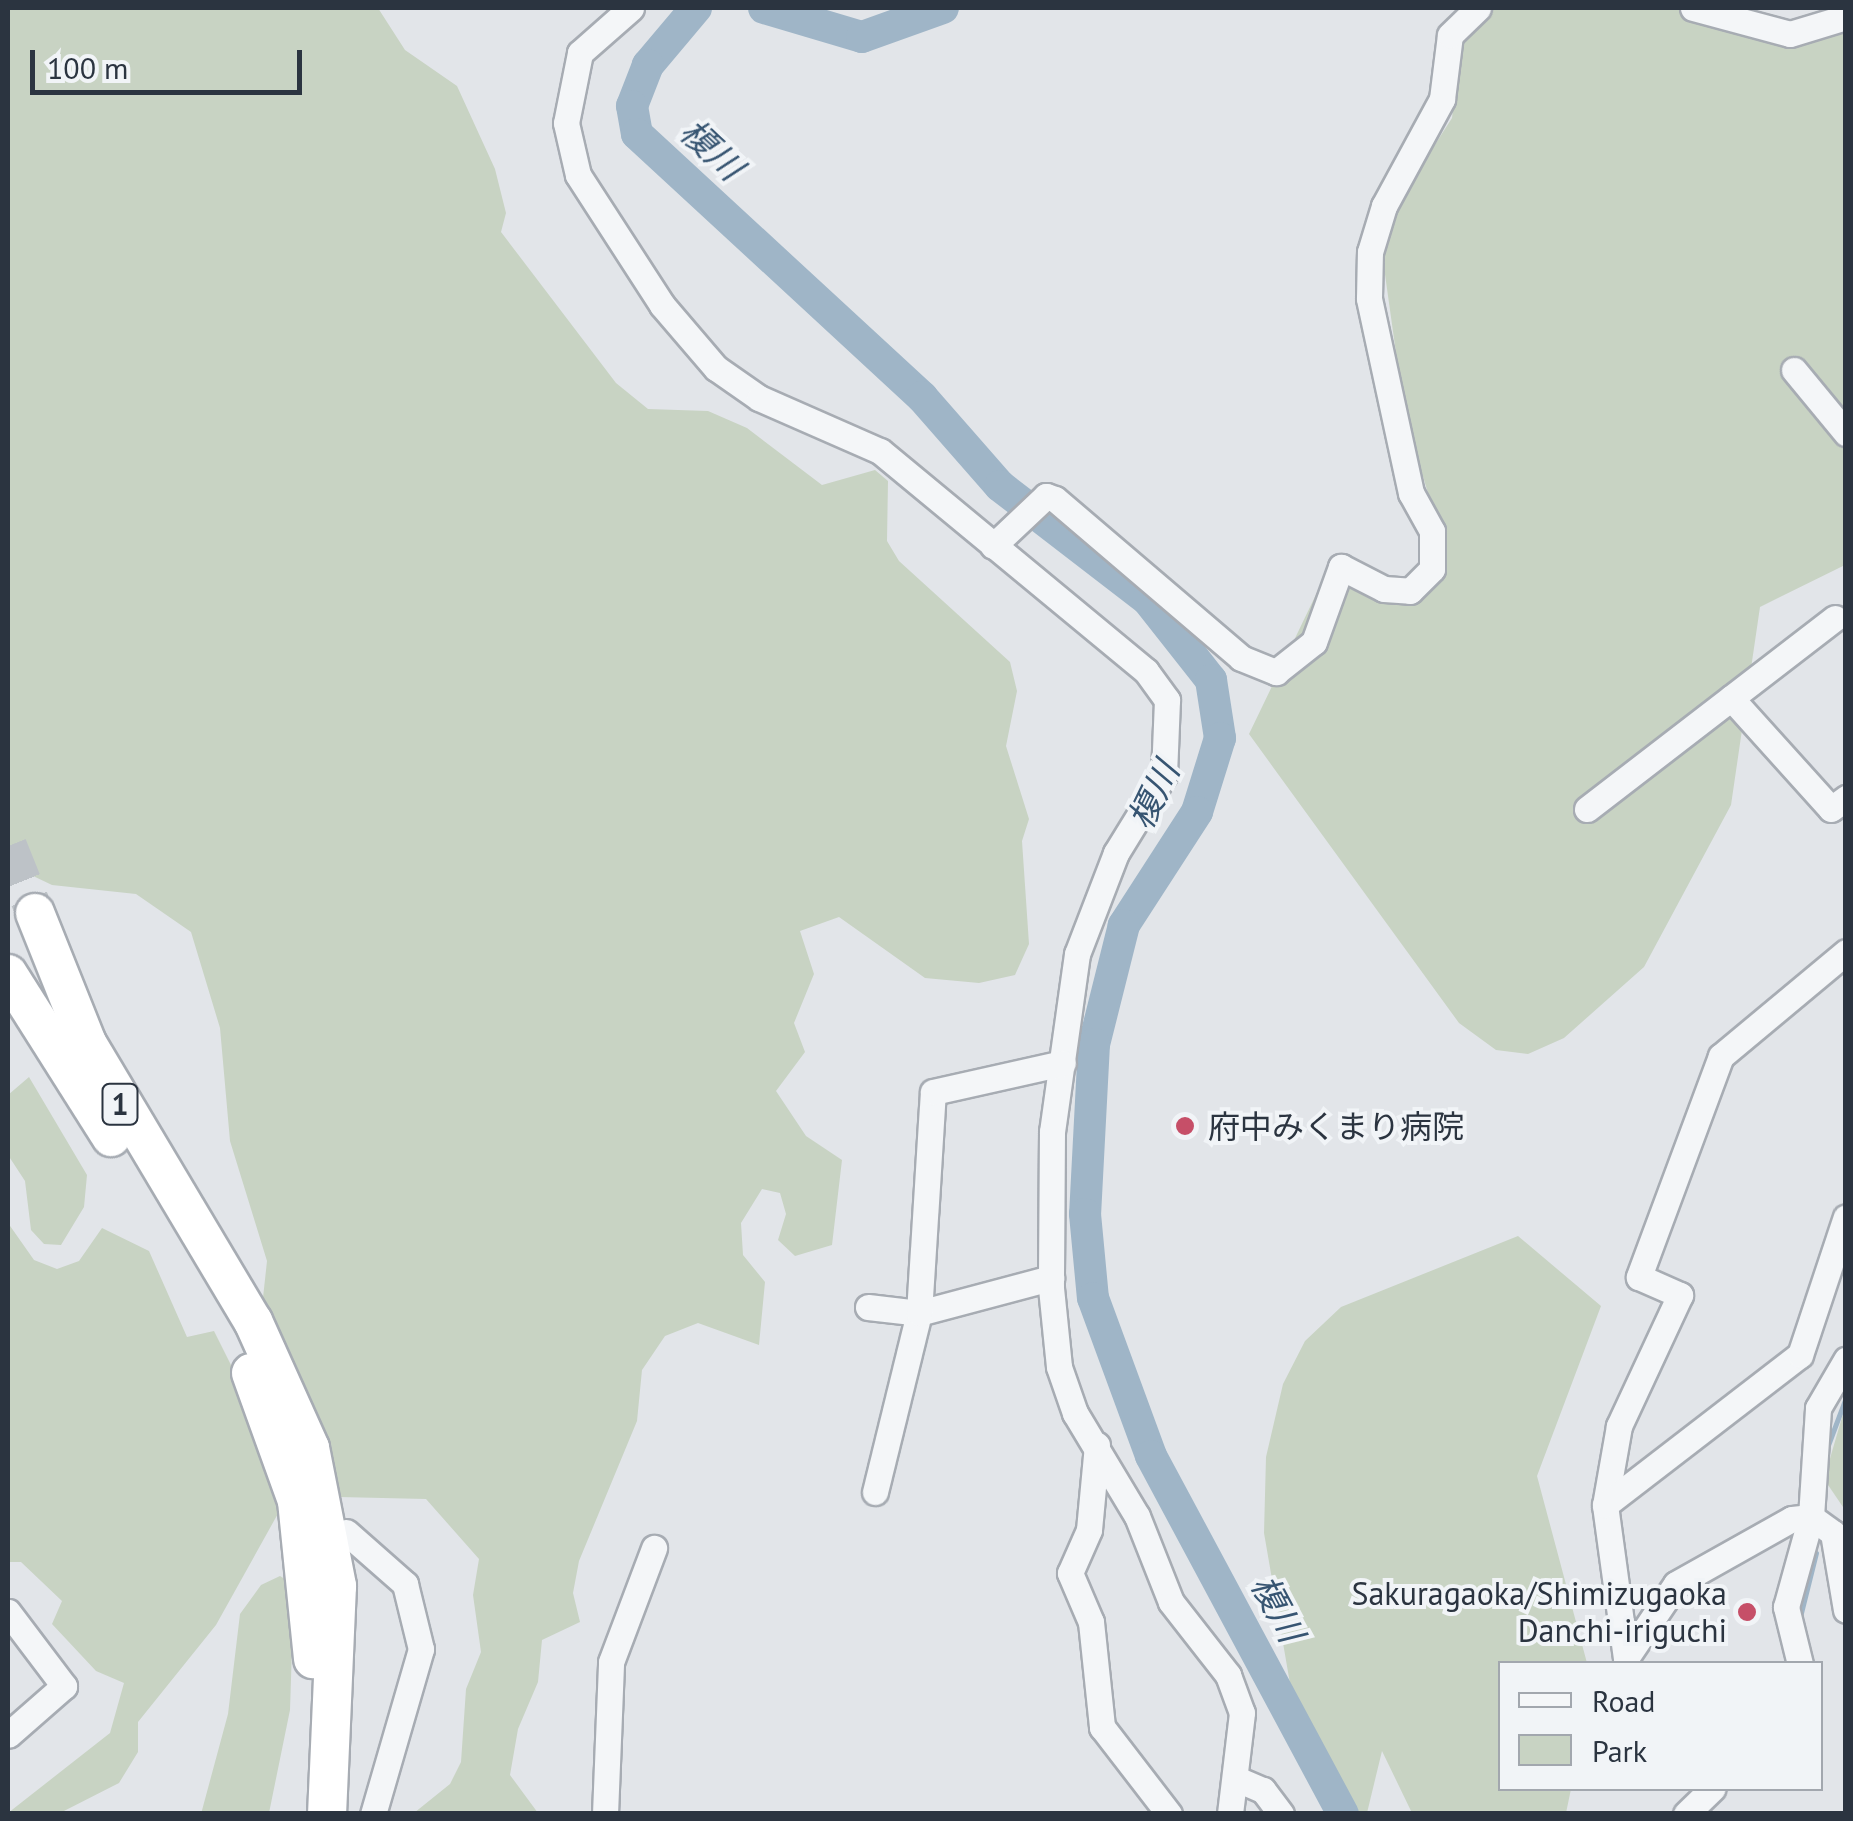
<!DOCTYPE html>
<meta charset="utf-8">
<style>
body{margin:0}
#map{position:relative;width:1853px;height:1821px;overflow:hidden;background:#e2e5e9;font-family:"PT Sans","Noto Sans JP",sans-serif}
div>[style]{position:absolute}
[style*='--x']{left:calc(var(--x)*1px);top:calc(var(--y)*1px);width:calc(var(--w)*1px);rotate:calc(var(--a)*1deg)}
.green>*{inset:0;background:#c8d3c3}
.stream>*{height:5px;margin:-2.5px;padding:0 2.5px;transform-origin:2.5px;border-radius:2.5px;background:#9fb5c7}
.river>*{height:32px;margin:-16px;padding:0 16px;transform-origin:16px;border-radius:16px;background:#9fb5c7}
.highway-tunnel>*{height:38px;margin-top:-19px;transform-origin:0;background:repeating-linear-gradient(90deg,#bdc2c7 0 38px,transparent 0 57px)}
.roads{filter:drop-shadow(2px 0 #a7acb3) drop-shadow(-2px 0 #a7acb3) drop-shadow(0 2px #a7acb3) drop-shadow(0 -2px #a7acb3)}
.minor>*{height:25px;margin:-12.5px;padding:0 12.5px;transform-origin:12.5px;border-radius:12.5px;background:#f4f6f8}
.highway>*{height:38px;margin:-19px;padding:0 19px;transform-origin:19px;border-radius:19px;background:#fff}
.dots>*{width:28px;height:28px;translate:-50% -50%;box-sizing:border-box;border:5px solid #f1f4f7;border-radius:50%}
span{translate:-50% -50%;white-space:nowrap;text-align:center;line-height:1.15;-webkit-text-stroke:8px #f1f4f7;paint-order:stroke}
.shield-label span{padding:2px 8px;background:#f1f4f7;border:2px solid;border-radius:8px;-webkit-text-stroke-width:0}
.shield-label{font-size:30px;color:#2b3440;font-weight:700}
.poi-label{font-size:32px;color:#2b3440}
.left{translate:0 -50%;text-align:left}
.right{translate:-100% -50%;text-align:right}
.water-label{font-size:35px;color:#375572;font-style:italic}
.frame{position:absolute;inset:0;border:10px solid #2b3440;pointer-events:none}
.legend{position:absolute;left:1498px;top:1661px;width:325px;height:130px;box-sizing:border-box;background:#f1f4f7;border:2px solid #a2a7ae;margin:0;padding:12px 18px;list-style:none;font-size:30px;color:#2b3440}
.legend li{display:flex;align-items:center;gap:20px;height:50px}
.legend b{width:50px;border:2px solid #a2a7ae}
.scale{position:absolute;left:30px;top:50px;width:272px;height:45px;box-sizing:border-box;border:5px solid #2b3440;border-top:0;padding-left:12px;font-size:30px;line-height:35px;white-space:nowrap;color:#2b3440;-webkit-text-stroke:8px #f1f4f7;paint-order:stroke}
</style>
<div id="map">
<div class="green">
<i style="clip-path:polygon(8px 8px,378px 8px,405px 50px,457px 86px,495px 169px,506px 213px,501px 232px,616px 383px,648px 409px,708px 411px,747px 428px,822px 485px,875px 470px,888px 481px,887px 541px,899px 561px,1010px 662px,1017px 691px,1006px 746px,1029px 819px,1022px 841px,1029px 944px,1015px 975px,979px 983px,925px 978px,839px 917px,800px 931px,814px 974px,794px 1023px,805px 1052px,776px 1091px,806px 1136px,842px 1160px,832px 1245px,795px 1256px,778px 1240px,786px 1214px,780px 1193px,762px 1189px,741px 1223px,743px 1255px,765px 1282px,759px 1345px,698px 1323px,665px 1336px,642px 1370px,637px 1421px,579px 1561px,573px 1593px,580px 1622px,542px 1640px,538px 1682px,518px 1729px,510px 1775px,538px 1813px,414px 1813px,450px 1784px,461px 1762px,466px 1689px,481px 1652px,473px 1595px,479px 1559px,426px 1499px,339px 1497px,318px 1422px,262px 1307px,267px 1261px,230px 1141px,220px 1028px,191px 932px,136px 894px,52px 885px,8px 864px)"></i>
<i style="clip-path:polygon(1464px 8px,1689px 8px,1783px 46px,1845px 23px,1845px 565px,1760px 607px,1731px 805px,1644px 967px,1564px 1038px,1528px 1054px,1496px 1050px,1459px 1023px,1249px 734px,1323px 580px,1351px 562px,1415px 598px,1444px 546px,1405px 417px,1382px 253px,1395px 207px,1452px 118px)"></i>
<i style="clip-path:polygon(29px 1077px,87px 1175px,84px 1207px,61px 1245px,44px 1244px,31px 1230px,25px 1181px,8px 1155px,8px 1095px)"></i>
<i style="clip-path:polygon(8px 1223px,34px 1260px,57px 1269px,79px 1261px,102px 1228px,149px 1251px,187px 1337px,214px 1331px,235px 1373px,280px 1510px,216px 1625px,138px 1722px,138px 1752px,119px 1783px,60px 1813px,8px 1813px,110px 1733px,124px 1683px,96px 1671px,52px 1624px,62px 1601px,21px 1562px,8px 1562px)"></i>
<i style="clip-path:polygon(1518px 1236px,1601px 1306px,1537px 1476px,1587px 1663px,1500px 1664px,1500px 1788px,1571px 1789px,1566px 1813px,1412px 1813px,1382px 1751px,1367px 1813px,1330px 1813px,1297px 1724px,1264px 1533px,1266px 1457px,1283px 1384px,1305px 1341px,1341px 1307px)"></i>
<i style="clip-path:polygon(1845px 1407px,1845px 1510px,1824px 1479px)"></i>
<i style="clip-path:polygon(280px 1576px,294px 1585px,290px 1710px,269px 1813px,201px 1814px,228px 1714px,240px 1614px,261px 1585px)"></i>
</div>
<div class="stream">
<i style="--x:1828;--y:1445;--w:51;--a:-69.4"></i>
<i style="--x:1800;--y:1617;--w:66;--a:-76"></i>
</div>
<div class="river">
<i style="--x:696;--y:8;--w:75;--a:130.1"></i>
<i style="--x:648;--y:65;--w:44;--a:111.3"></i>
<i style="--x:632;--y:106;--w:28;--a:80"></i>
<i style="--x:637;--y:134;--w:388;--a:42.7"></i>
<i style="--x:922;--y:397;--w:118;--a:48.8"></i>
<i style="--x:1000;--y:486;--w:187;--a:37.6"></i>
<i style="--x:1148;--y:600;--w:102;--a:51.8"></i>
<i style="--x:1211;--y:680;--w:59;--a:81.2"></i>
<i style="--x:1220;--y:738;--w:77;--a:107.3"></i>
<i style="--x:1197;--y:812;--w:135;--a:122.9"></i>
<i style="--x:1124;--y:925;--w:123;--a:104.1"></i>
<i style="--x:1094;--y:1044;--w:170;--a:93"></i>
<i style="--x:1085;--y:1214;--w:84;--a:84.6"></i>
<i style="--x:1093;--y:1298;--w:168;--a:69.8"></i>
<i style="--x:1151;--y:1456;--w:406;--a:61.8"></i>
<i style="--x:764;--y:8;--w:102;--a:16.5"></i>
<i style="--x:862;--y:37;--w:86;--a:-19.7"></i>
</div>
<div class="highway-tunnel">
<i style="--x:8;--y:846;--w:72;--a:68.1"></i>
</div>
<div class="roads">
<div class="minor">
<i style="--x:631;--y:8;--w:68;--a:138.6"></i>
<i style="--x:580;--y:53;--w:71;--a:101.3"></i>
<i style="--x:566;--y:123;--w:53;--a:77"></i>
<i style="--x:578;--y:175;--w:155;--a:57.1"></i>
<i style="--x:662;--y:305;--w:83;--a:49.4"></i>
<i style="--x:716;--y:368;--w:52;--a:34.9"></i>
<i style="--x:759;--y:398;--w:132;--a:23.7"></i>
<i style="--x:880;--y:451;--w:345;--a:39.6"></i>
<i style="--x:1146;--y:671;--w:36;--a:54"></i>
<i style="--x:1167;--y:700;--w:75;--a:92.3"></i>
<i style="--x:1164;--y:775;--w:92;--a:121.6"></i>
<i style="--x:1116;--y:853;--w:108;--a:111.1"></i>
<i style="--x:1077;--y:954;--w:180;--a:98"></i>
<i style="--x:1052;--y:1132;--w:156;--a:90.4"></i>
<i style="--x:1051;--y:1288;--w:79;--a:84.2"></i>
<i style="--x:1059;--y:1367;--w:49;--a:70.8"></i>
<i style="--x:1075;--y:1413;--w:120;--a:59"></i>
<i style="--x:1137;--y:1516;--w:92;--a:68.4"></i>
<i style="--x:1171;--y:1602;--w:93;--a:52"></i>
<i style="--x:1228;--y:1675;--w:40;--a:69.8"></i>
<i style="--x:1242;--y:1713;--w:102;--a:96.8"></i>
<i style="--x:1693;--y:8;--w:100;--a:15"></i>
<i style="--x:1790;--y:34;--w:59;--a:-16.9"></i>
<i style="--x:1794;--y:370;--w:82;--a:50.5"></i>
<i style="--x:993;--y:546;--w:73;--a:-43.3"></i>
<i style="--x:1046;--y:496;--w:9;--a:18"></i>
<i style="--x:1055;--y:499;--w:245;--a:40.5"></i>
<i style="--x:1241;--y:658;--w:38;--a:22"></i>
<i style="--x:1276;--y:672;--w:48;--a:-38.3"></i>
<i style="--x:1314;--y:642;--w:80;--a:-70.2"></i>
<i style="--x:1341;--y:567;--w:48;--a:27.1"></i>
<i style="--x:1384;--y:589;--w:26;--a:4"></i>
<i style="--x:1410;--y:591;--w:31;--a:-45"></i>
<i style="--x:1432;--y:569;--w:38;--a:-90"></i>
<i style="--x:1432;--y:531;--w:43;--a:-118.9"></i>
<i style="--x:1411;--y:493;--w:199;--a:-102.2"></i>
<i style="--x:1369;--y:298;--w:46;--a:-88.8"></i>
<i style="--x:1370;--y:252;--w:48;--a:-73.1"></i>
<i style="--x:1384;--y:206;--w:122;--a:-61.5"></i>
<i style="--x:1442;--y:99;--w:64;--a:-82.9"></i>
<i style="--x:1450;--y:35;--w:39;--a:-44"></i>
<i style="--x:1731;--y:698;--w:149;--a:48"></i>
<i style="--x:1831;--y:809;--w:19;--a:-36"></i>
<i style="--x:1587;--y:809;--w:313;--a:-37.6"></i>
<i style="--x:1846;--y:952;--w:163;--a:140.2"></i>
<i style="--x:1721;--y:1056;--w:236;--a:110.4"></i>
<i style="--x:1639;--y:1277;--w:45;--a:23.7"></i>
<i style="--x:1680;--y:1295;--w:145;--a:115"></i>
<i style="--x:1619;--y:1426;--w:80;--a:100"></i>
<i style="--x:1605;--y:1505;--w:154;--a:82.2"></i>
<i style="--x:1626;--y:1658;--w:89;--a:-56"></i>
<i style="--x:1676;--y:1584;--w:133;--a:-29.3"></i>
<i style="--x:1792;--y:1519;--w:19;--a:-6"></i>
<i style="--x:1811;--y:1517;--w:27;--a:36"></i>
<i style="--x:1833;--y:1533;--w:78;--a:80.4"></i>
<i style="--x:868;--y:1307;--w:51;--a:6.7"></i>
<i style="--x:919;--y:1313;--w:137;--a:-14.9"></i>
<i style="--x:1097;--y:1445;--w:85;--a:95.4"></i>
<i style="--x:1089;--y:1530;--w:47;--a:113.8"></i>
<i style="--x:1070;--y:1573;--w:53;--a:66.8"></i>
<i style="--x:1091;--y:1622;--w:106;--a:84"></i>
<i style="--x:1102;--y:1727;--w:110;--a:52.4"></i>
<i style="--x:875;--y:1492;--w:184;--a:-76.2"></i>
<i style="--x:919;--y:1313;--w:221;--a:-86.4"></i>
<i style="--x:933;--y:1092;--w:133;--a:-12.6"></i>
<i style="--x:1605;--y:1505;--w:246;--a:-37.6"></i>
<i style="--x:1800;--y:1355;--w:145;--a:-71.6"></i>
<i style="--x:346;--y:1532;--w:79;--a:41.4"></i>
<i style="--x:405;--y:1584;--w:67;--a:76.2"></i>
<i style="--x:421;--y:1649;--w:172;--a:106.2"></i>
<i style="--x:8;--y:1612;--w:93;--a:52.9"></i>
<i style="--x:64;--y:1686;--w:74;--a:138.8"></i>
<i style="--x:1800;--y:1664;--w:59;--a:-103.8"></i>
<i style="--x:1786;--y:1607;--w:93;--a:-74.5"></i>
<i style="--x:1811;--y:1517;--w:109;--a:-86.3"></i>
<i style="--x:1818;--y:1408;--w:56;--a:-59.7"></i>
<i style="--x:1239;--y:1780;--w:26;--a:23"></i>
<i style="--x:1263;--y:1790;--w:30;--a:53"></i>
<i style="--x:605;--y:1814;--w:152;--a:-87.7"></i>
<i style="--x:611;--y:1662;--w:122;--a:-69.3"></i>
<i style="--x:1686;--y:1814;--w:37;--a:-44"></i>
</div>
<div class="highway">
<i style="--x:35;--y:913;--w:140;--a:68.2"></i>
<i style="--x:87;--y:1043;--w:324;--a:59.2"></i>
<i style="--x:253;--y:1321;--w:139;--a:65.8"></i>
<i style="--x:310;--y:1448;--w:141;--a:78.9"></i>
<i style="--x:337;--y:1586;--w:228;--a:92.5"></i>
<i style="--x:8;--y:974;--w:193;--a:57.7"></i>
<i style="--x:251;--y:1373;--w:136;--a:70.2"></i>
<i style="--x:297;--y:1501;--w:159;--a:84.2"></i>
</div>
</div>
<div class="dots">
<i style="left:1185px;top:1126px;background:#c64f68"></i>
<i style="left:1747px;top:1612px;background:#c64f68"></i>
</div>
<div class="shield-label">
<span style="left:120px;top:1104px">1</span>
</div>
<div class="poi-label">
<span class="left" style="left:1208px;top:1126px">府中みくまり病院</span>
<span class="right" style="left:1727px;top:1612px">Sakuragaoka/Shimizugaoka<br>Danchi-iriguchi</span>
</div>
<div class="water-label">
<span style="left:712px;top:149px;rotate:43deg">榎川</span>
<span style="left:1153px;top:795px;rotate:-64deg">榎川</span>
<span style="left:1278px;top:1608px;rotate:62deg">榎川</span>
</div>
<div class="frame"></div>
<ul class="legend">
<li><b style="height:12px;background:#f4f6f8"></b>Road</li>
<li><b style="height:28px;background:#c8d3c3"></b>Park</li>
</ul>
<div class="scale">100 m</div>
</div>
